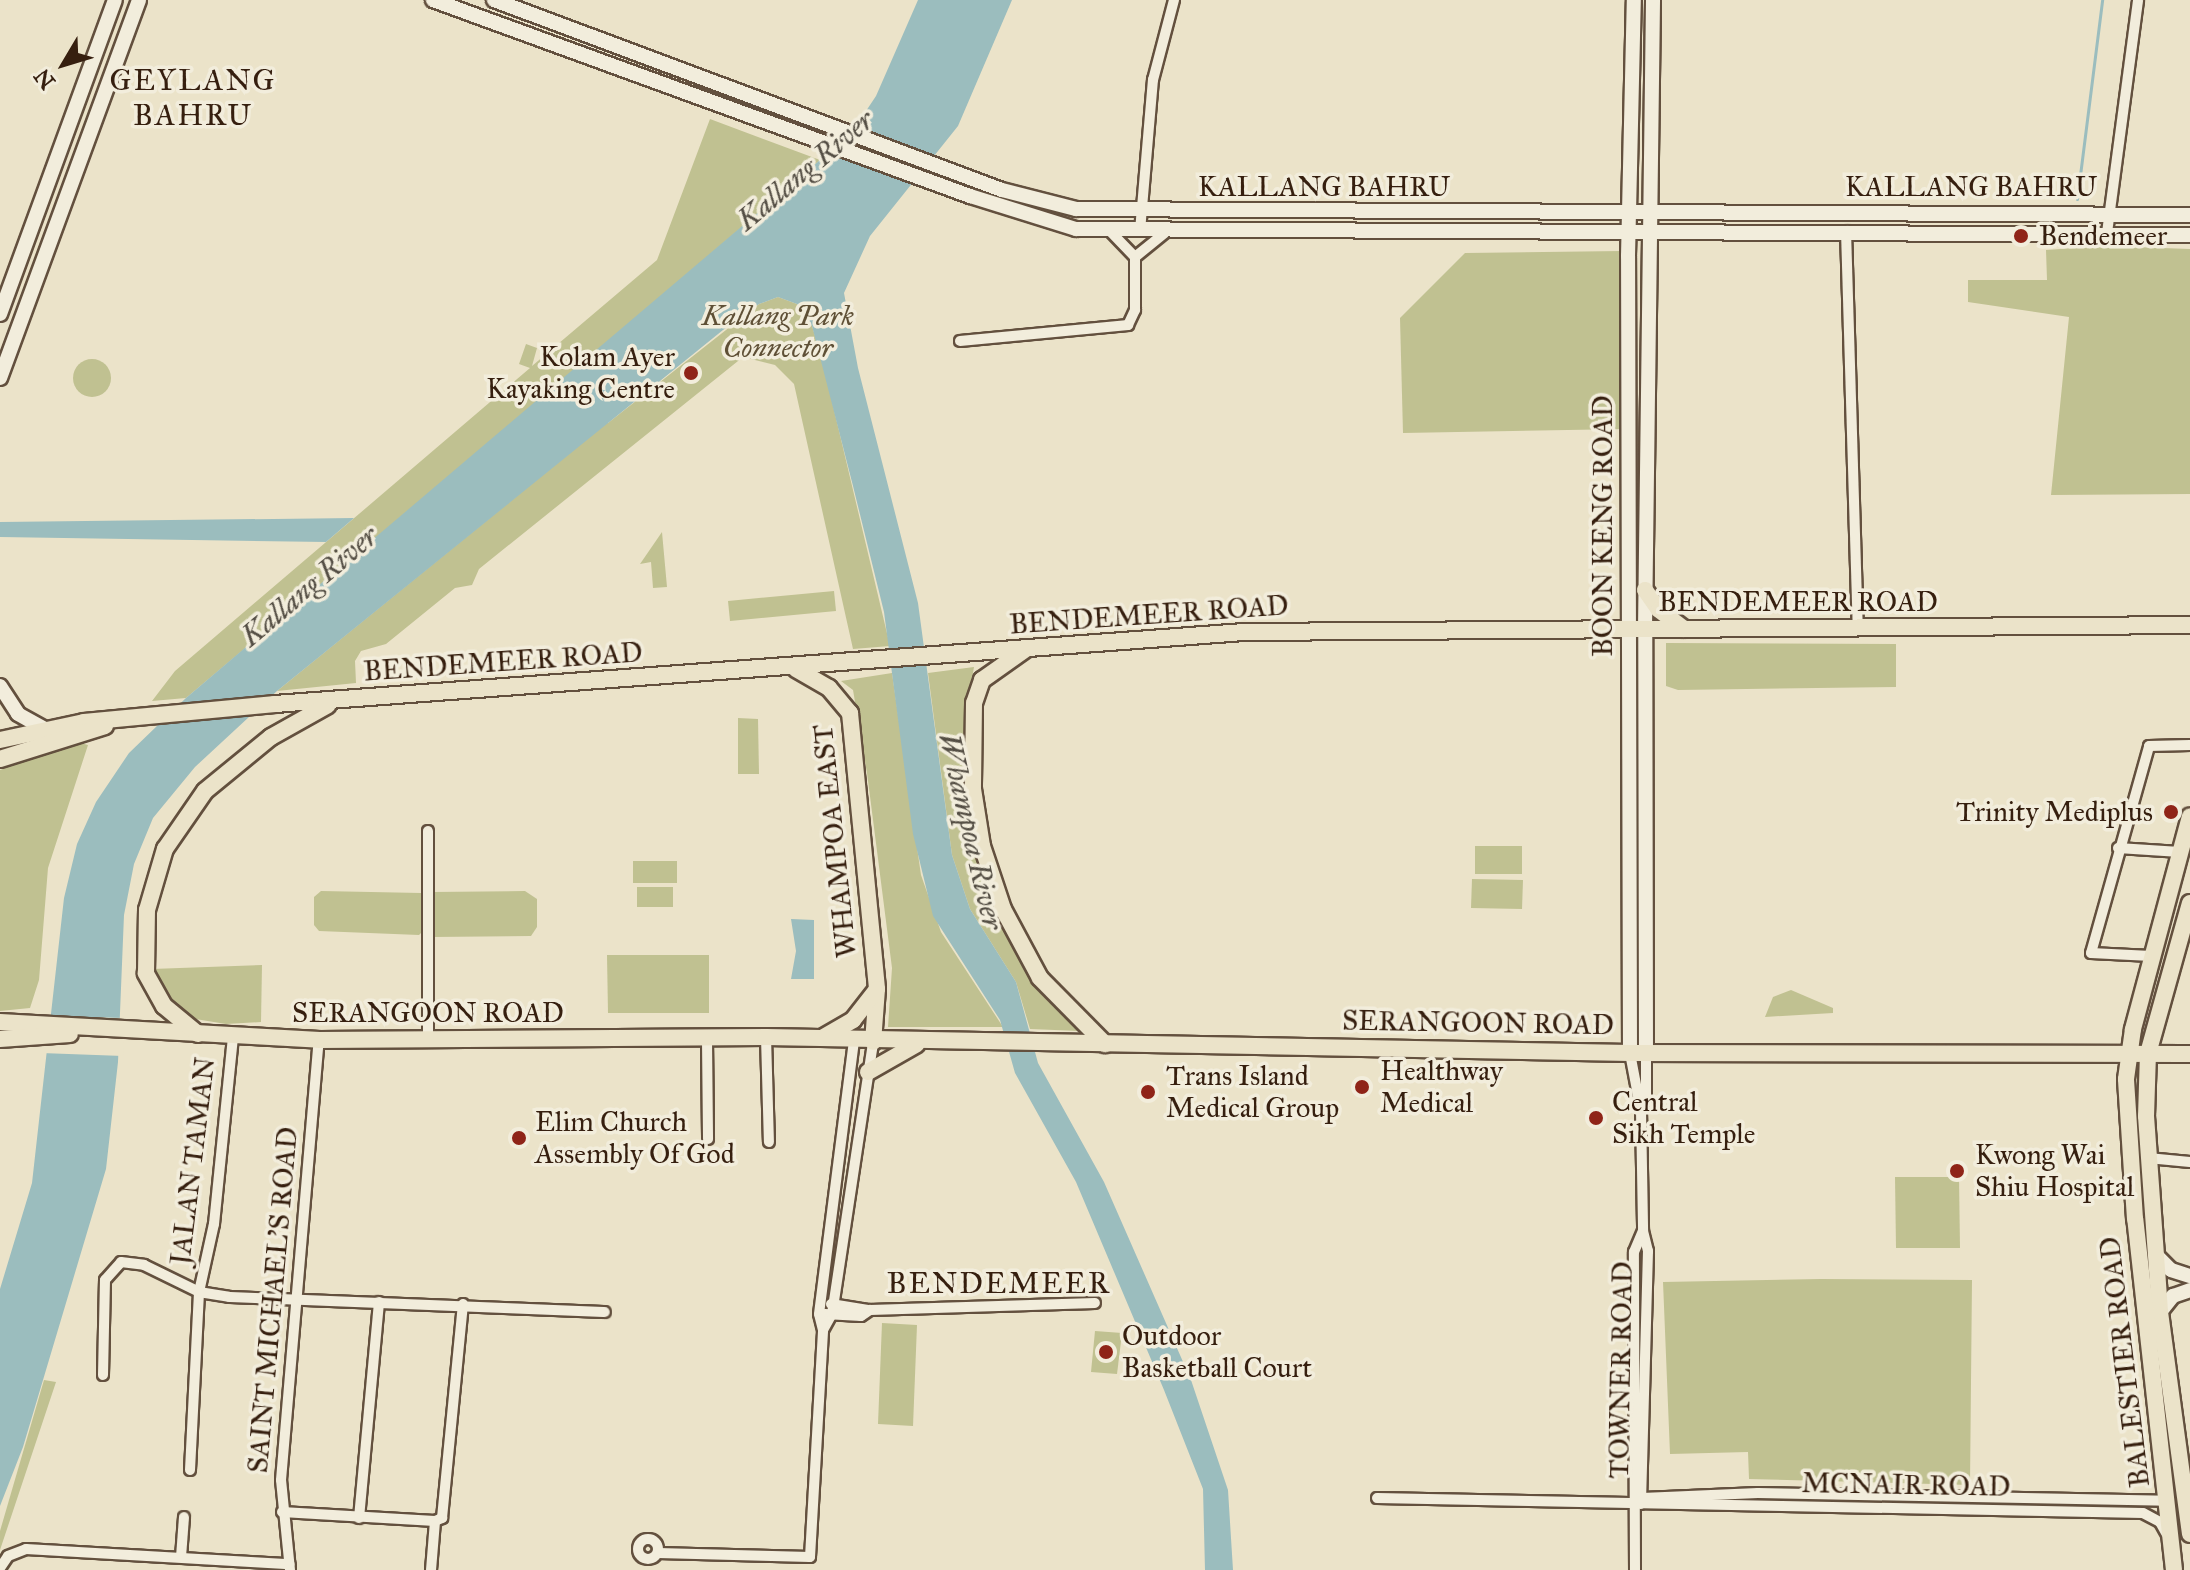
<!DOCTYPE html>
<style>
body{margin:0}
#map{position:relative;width:2190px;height:1570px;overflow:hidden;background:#ebe3c9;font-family:"IM FELL Great Primer",serif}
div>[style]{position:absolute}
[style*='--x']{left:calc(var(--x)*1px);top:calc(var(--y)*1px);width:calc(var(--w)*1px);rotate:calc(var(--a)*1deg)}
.green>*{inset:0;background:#c0c191}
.round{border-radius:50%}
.water>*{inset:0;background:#9bbdbe}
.pier>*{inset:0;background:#ebe3c9}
.stream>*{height:3px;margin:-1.5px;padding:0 1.5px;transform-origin:1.5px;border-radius:1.5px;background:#9bbdbe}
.roads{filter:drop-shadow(2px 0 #63503e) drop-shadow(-2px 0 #63503e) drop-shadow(0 2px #63503e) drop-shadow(0 -2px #63503e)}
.street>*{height:10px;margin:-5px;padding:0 5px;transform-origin:5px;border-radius:5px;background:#f2eddc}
.street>.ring{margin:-5px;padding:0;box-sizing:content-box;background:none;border:10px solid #f2eddc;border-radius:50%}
.secondary>*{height:14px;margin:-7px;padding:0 7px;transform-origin:7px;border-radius:7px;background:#f2eddc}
.primary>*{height:16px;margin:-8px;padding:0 8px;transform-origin:8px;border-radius:8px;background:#ebe3c9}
.dots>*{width:22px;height:22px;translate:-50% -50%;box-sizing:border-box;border:4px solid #f2eddc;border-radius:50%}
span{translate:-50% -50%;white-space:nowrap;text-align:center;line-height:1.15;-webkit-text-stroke:7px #f2eddc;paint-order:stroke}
.street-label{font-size:28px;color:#361f0f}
.poi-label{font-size:28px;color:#361f0f}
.left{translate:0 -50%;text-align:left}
.right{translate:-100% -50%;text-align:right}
.park-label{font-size:28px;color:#5f5036;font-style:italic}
.neighbourhood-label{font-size:30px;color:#361f0f;letter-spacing:2px}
.water-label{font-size:30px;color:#544e44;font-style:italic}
.north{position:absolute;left:24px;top:24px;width:80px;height:80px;-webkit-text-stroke:6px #f2eddc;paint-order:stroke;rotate:232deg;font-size:22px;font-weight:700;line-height:32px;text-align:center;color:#361f0f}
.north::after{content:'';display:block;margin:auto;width:28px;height:36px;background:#361f0f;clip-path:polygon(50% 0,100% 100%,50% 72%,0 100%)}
</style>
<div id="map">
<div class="green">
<i style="clip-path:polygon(710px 119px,820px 160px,569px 375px,608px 423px,759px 304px,778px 297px,797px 304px,812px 326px,821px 355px,890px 646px,853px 649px,794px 384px,775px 365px,743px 357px,479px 569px,472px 585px,455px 588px,386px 644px,361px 651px,355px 661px,356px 683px,277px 691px,603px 426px,564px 379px,186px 698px,152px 701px,175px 671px,530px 368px,519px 364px,526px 344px,537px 348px,532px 366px,657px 260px)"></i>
<i style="clip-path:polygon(2105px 246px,2190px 249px,2190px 494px,2051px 495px,2069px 317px,1968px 302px,1968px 280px,2047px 280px,2046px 250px)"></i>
<i style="clip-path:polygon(1622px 251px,1626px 429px,1403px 433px,1400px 318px,1465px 253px)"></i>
<i class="round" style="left:73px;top:359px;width:38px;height:38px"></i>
<i style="clip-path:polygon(662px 532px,667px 587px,653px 588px,651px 562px,640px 564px)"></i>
<i style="clip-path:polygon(834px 591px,836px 611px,730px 621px,728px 601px)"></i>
<i style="clip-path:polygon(1666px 643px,1896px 644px,1896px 687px,1678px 690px,1666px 686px)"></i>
<i style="clip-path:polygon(974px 667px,964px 724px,976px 833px,1044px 990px,1079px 1031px,1030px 1029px,1016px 982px,970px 909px,952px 855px,928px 673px)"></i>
<i style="clip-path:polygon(892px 673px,921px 875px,941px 932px,1003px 1027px,888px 1027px,892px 968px,867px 773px,853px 690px,841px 681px)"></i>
<i style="clip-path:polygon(738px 718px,758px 719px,759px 774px,738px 774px)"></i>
<i style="clip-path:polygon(77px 742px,88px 745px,48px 868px,39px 980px,30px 1008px,0 1011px,0 770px)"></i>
<i style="clip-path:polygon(1475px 846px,1522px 846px,1522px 874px,1475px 874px)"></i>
<i style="clip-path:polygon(633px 861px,677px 861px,677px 883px,633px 883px)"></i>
<i style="clip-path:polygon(1472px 879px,1523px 880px,1522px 909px,1471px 908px)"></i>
<i style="clip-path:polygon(637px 887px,673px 887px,673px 907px,637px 907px)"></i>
<i style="clip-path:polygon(321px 891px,421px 893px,426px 899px,425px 929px,419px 935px,319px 931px,314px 925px,314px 897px)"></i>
<i style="clip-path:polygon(525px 891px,537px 899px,537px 927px,531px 936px,432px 937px,432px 892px)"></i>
<i style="clip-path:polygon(607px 955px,709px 955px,709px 1013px,608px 1013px)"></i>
<i style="clip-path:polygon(262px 965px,261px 1022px,226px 1024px,177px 1016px,152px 969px)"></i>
<i style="clip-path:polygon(1791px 990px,1833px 1008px,1833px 1013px,1765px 1017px,1773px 997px)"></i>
<i style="clip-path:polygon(1895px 1177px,1959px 1177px,1960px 1248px,1896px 1248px)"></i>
<i style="clip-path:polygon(1821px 1279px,1972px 1280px,1970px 1485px,1749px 1479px,1748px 1452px,1670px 1454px,1663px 1282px)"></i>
<i style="clip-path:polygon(882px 1323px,917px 1325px,913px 1426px,878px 1424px)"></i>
<i style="clip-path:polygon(1095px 1331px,1122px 1333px,1117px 1374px,1091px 1372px)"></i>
<i style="clip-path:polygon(44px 1380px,56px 1382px,0 1550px,0 1531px)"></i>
</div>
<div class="water">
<i style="clip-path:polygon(918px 0,1012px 0,958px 126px,870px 236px,844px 293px,858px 368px,918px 603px,952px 855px,970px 909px,1016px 982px,1038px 1063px,1104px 1182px,1191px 1380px,1228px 1490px,1233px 1570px,1205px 1570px,1203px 1489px,1164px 1390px,1076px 1182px,1015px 1073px,1000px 1020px,933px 916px,913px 834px,884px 612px,853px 486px,812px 326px,797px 304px,778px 297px,759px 304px,723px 330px,277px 691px,195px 767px,153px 818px,134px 864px,124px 915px,118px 1062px,106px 1169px,23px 1447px,0 1506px,0 1289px,32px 1183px,64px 898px,77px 844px,96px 802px,129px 753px,186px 698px,820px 160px,860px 120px,876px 96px)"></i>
<i style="clip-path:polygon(354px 518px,326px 542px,0 537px,0 522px)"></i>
<i style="clip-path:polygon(791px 919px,814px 920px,814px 979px,791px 979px,796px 951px)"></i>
</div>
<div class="pier">
<i style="clip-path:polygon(45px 1016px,124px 1018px,123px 1056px,41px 1053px)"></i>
</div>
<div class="stream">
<i style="--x:2077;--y:199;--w:201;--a:-82.8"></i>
</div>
<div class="roads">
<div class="street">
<i style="--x:1140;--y:231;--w:152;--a:-85.1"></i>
<i style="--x:1153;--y:80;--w:83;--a:-75.3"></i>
<i style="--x:1846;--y:231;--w:397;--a:88.3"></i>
<i style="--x:2107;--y:233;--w:235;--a:-82.4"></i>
<i style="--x:1135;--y:257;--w:38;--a:-39"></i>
<i style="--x:960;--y:341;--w:169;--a:-5.4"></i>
<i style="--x:1128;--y:325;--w:17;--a:-65"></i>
<i style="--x:1135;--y:310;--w:53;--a:-90"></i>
<i style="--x:1135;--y:257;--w:36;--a:-134"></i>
<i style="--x:2118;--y:848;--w:62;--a:3.7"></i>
<i style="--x:2151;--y:956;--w:60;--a:-177.1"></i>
<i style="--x:2091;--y:953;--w:215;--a:-74.3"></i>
<i style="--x:2149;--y:746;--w:41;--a:-1.4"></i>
<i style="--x:766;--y:1037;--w:105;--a:88.4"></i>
<i style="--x:428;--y:1039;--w:208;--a:-90"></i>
<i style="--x:707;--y:1040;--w:99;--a:89.4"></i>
<i style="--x:1630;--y:1053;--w:59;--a:79.3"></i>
<i style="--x:1641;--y:1111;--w:120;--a:89"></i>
<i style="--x:1643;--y:1231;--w:21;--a:76"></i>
<i style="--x:1648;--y:1251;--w:253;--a:91.6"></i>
<i style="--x:1641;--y:1111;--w:10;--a:-61"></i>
<i style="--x:1646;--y:1102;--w:50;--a:-90"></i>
<i style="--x:2148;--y:1158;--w:42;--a:5.4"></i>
<i style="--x:831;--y:1304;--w:39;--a:9"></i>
<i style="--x:870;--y:1310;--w:225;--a:-1.8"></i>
<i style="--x:825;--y:1314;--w:36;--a:3"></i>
<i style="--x:861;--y:1316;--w:11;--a:-34"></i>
<i style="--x:823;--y:1330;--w:18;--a:-61"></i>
<i style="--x:832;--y:1314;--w:275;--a:-81.4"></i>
<i style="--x:103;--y:1375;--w:95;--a:-88.8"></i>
<i style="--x:105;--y:1280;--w:24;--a:-48"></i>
<i style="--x:121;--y:1262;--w:23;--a:7"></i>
<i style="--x:144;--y:1265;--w:61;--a:26.1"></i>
<i style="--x:199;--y:1292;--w:30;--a:9"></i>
<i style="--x:229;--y:1297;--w:376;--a:2.3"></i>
<i style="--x:190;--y:1470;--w:178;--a:-87.1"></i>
<i style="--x:199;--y:1292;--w:70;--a:-77.6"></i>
<i style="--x:214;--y:1224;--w:189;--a:-84.2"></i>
<i style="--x:1377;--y:1498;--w:766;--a:1.12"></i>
<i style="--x:2143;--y:1513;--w:19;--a:28"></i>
<i style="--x:2160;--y:1522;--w:13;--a:61"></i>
<i style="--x:1642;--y:1498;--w:116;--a:-2.5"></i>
<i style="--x:1758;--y:1493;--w:409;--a:1.1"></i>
<i style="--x:282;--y:1512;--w:153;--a:3.4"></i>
<i style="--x:435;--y:1521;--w:8;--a:-23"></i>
<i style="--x:442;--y:1518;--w:215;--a:-84.4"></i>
<i style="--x:359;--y:1518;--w:217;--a:-84.7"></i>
<i class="ring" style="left:638px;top:1539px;width:10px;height:10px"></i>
<i style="--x:658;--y:1553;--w:152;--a:1.5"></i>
<i style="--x:810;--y:1557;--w:227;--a:-86.7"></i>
<i style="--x:823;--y:1330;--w:16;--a:-104"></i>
<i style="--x:819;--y:1314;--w:274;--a:-82.7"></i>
<i style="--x:181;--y:1557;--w:40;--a:-85.7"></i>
<i style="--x:0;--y:1568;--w:14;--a:-56"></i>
<i style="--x:8;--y:1556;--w:19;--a:-21"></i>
<i style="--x:26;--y:1549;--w:264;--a:3.3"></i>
<i style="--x:290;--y:1570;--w:90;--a:-95.7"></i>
<i style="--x:281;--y:1480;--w:442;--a:-85.1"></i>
<i style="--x:431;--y:1570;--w:49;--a:-85.3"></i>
<i style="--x:1635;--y:1570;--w:318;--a:-90.2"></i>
<i style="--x:1634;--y:1252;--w:23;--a:-67"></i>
</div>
<div class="secondary">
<i style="--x:433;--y:0;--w:572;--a:20.05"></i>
<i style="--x:970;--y:196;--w:111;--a:17.3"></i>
<i style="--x:1076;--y:229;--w:1114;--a:0.31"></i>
<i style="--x:494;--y:0;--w:542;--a:20.51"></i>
<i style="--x:1002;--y:190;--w:76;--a:14.4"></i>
<i style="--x:1076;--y:209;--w:1114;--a:0.31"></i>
<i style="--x:0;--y:314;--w:334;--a:-69.9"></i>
<i style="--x:0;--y:378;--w:403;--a:-69.8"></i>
<i style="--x:0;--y:686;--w:33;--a:57"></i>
<i style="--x:18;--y:714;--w:31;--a:29"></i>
<i style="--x:1646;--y:1052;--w:423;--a:-90.1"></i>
<i style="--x:1645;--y:629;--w:629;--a:-89.27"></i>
<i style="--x:1630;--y:1053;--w:797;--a:-90.14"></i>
<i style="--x:1628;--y:256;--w:256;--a:-88.7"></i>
<i style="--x:2156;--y:1255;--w:21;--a:45"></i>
<i style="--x:2171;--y:1270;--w:20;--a:18"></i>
<i style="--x:2160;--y:1312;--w:21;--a:-51"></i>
<i style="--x:2173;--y:1296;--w:18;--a:-19"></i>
</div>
<div class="primary">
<i style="--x:1645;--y:590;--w:24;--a:55"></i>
<i style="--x:1659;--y:610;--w:31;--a:37"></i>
<i style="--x:1026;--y:649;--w:54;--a:144.8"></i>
<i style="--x:982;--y:680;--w:24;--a:109"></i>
<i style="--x:974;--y:703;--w:86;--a:90.7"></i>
<i style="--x:973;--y:789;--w:58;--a:81"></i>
<i style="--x:982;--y:846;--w:66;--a:71.6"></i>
<i style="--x:1003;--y:909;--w:78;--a:61.8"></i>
<i style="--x:1040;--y:978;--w:93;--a:45.4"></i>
<i style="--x:796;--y:669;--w:38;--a:30"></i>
<i style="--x:829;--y:688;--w:33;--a:50"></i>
<i style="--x:850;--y:713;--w:277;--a:84.4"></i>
<i style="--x:877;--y:989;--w:53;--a:94.3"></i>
<i style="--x:0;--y:740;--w:86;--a:-12.1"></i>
<i style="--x:84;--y:722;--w:192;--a:-5.4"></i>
<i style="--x:275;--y:704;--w:971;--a:-4.25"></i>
<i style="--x:1243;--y:632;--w:947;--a:-0.42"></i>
<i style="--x:0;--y:759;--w:110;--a:-17.4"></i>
<i style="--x:2190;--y:903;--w:156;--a:105.6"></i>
<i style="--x:2148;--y:1053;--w:63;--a:91.8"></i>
<i style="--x:2146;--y:1116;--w:196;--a:85.9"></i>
<i style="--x:2160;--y:1312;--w:224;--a:82.3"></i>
<i style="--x:0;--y:1022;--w:320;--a:3.2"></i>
<i style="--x:319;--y:1040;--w:447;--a:-0.4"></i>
<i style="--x:766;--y:1037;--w:864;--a:1.06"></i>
<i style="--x:1630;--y:1053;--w:560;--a:0.1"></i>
<i style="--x:198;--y:1034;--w:44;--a:-140.5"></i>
<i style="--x:164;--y:1006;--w:38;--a:-119"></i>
<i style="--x:146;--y:973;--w:63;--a:-89.1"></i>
<i style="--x:147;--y:910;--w:64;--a:-73.6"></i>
<i style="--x:165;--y:849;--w:70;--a:-55.4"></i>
<i style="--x:205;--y:791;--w:85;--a:-39.3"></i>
<i style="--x:271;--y:737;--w:65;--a:-29.3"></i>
<i style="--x:822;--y:1038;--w:36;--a:-30"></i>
<i style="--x:853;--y:1020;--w:39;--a:-52"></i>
<i style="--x:0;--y:1039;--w:70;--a:-4.1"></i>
<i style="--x:868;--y:1072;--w:56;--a:-29.7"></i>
<i style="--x:2174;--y:1570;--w:353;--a:-96.3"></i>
<i style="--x:2135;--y:1219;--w:140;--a:-93.7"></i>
<i style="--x:2126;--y:1079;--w:50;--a:-82"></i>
<i style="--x:2133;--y:1029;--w:220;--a:-75"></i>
</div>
</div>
<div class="dots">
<i style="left:2021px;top:236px;background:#8f2418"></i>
<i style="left:691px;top:373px;background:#8f2418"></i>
<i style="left:2171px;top:812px;background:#8f2418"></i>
<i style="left:1362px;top:1087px;background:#8f2418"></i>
<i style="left:1148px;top:1092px;background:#8f2418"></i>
<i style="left:1596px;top:1118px;background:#8f2418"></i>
<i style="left:519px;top:1138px;background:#8f2418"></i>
<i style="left:1957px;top:1171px;background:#8f2418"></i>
<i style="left:1106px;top:1352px;background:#8f2418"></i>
</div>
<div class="street-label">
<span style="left:1324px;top:187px">KALLANG BAHRU</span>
<span style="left:1971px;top:187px">KALLANG BAHRU</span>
<span style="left:1603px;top:526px;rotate:-90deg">BOON KENG ROAD</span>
<span style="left:1798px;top:602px">BENDEMEER ROAD</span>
<span style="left:1149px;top:615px;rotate:-4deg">BENDEMEER ROAD</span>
<span style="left:503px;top:662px;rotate:-4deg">BENDEMEER ROAD</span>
<span style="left:835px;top:841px;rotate:-96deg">WHAMPOA EAST</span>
<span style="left:428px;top:1013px">SERANGOON ROAD</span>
<span style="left:1478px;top:1023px;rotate:1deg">SERANGOON ROAD</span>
<span style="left:193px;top:1161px;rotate:-83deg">JALAN TAMAN</span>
<span style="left:273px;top:1300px;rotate:-85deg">SAINT MICHAEL'S ROAD</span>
<span style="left:2125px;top:1362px;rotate:-97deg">BALESTIER ROAD</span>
<span style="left:1621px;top:1370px;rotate:-89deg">TOWNER ROAD</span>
<span style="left:1906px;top:1485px;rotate:1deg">MCNAIR ROAD</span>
</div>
<div class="poi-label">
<span class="left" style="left:2039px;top:236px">Bendemeer</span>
<span class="right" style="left:675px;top:373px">Kolam Ayer<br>Kayaking Centre</span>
<span class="right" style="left:2153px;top:812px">Trinity Mediplus</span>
<span class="left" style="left:1380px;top:1087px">Healthway<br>Medical</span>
<span class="left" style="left:1166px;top:1092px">Trans Island<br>Medical Group</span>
<span class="left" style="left:1612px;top:1118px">Central<br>Sikh Temple</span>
<span class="left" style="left:535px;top:1138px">Elim Church<br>Assembly Of God</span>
<span class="left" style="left:1975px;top:1171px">Kwong Wai<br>Shiu Hospital</span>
<span class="left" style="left:1122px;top:1352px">Outdoor<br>Basketball Court</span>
</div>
<div class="park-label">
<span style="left:778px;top:332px">Kallang Park<br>Connector</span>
</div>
<div class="neighbourhood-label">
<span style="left:193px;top:97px">GEYLANG<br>BAHRU</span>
<span style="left:999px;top:1283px">BENDEMEER</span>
</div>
<div class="water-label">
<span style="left:805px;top:170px;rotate:-40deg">Kallang River</span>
<span style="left:309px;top:586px;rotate:-40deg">Kallang River</span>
<span style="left:971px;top:831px;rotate:77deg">Whampoa River</span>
</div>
<div class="north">N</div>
</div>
